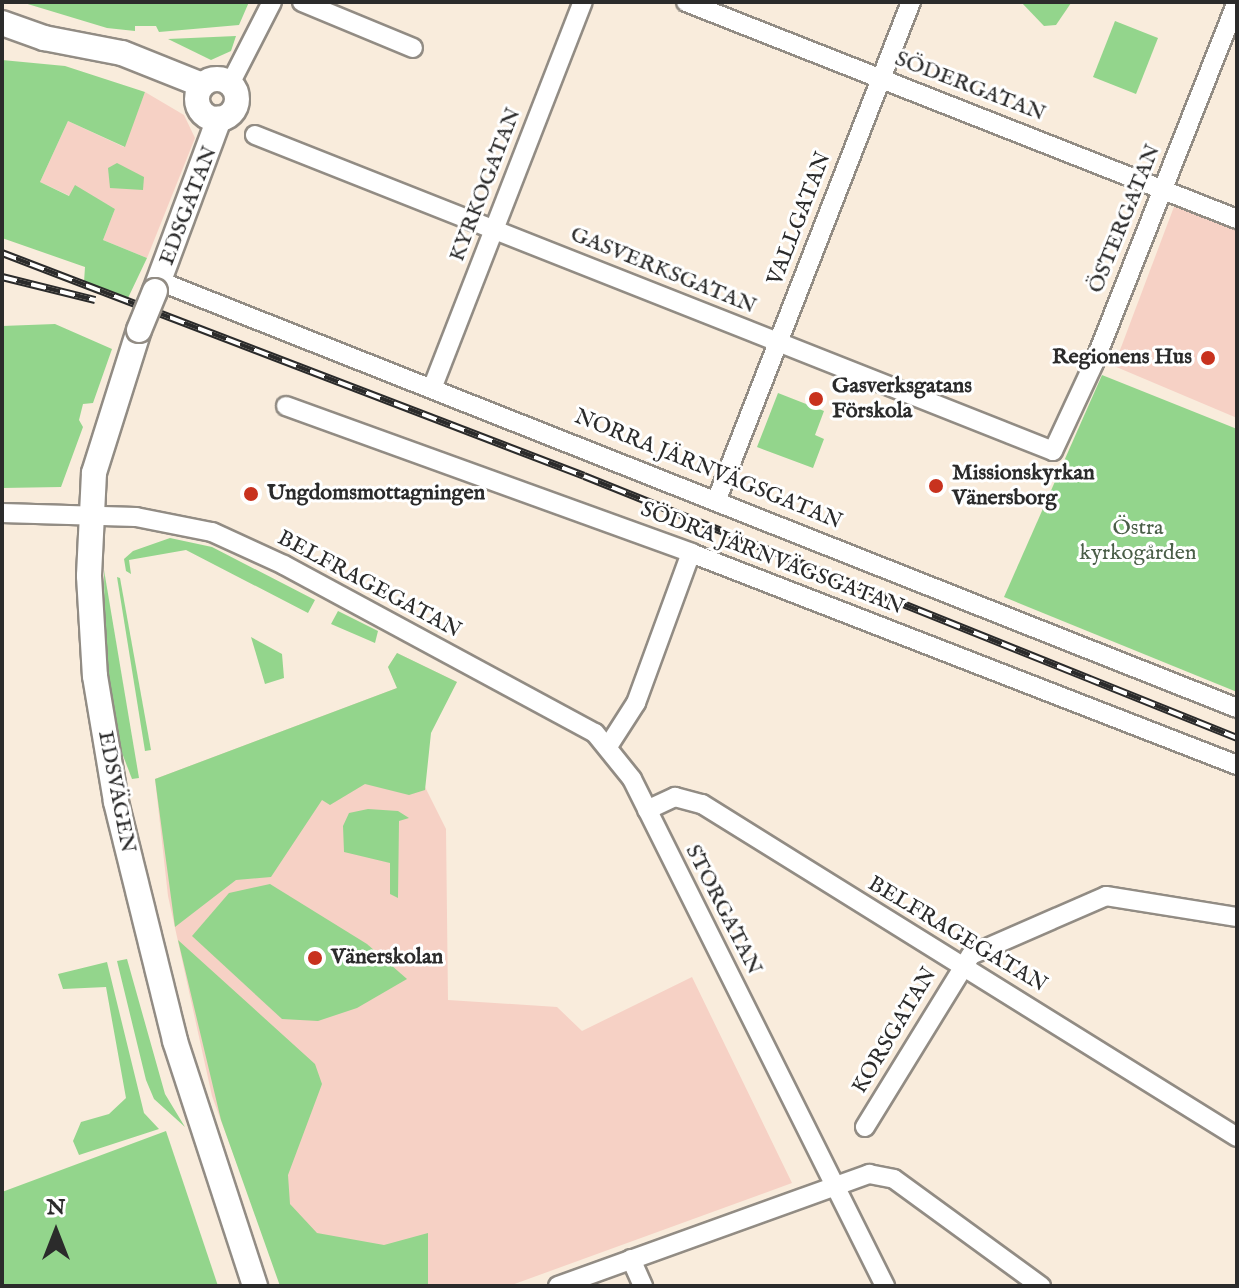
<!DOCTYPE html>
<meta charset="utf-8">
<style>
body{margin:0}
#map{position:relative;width:1239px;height:1288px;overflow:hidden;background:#f9ecdc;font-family:"IM FELL English",serif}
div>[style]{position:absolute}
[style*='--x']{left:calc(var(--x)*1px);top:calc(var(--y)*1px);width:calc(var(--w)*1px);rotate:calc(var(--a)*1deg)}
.built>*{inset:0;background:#f6d1c5}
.green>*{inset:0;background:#93d58c}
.roads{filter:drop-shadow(2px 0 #928c84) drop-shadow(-2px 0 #928c84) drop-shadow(0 2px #928c84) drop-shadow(0 -2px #928c84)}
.minor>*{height:18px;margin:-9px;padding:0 9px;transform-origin:9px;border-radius:9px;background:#fff}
.secondary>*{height:24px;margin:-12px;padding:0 12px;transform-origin:12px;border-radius:12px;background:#fff}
.secondary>.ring{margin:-12px;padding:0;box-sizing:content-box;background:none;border:24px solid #fff;border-radius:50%}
.rail>*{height:8px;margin-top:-4px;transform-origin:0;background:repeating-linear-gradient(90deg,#fff 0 15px,#2b2b2b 0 30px);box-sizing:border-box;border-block:2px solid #2b2b2b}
.bridges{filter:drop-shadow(2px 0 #928c84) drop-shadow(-2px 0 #928c84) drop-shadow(0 2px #928c84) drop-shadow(0 -2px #928c84)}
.secondary-bridge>*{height:24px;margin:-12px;padding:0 12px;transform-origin:12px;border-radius:12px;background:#fff}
.dots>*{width:22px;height:22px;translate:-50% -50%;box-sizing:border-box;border:4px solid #fff;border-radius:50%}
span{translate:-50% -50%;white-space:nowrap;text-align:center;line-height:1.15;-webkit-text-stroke:6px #fff;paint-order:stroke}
.street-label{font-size:22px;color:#2b2b2b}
.poi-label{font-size:22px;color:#2b2b2b;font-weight:700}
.right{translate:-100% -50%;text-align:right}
.left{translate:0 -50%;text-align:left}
.park-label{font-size:22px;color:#4a5e48}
.frame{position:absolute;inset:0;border:4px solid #2b2b2b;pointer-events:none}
.north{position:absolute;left:16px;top:1192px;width:80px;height:80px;-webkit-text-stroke:6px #fff;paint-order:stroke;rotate:0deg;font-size:22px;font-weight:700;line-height:32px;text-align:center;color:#2b2b2b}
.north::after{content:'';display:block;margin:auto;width:28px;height:36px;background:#2b2b2b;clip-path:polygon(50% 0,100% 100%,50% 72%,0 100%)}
</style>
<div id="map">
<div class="built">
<i style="clip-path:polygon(145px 92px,184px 115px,195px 138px,147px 258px,103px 240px,115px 209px,75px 186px,70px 196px,40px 182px,68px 121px,124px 147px)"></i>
<i style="clip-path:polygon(1175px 204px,1237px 223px,1237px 418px,1114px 366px)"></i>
<i style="clip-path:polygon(397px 653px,457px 682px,430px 717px,422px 781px,446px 829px,448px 1000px,557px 1007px,582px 1031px,692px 977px,792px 1183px,509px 1286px,282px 1286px,212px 1096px,168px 896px,155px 779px,397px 688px,388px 667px)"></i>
</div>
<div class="green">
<i style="clip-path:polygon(21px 2px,236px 4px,249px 2px,239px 25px,159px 32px,156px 26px,135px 26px,135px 31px,107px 28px)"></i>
<i style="clip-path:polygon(1021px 2px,1069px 2px,1071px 3px,1056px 25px,1044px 26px)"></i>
<i style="clip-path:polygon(1115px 21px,1158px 38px,1136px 94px,1093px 77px)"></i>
<i style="clip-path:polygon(236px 36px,231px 51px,211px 60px,168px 39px)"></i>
<i style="clip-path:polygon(2px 60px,65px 66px,145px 92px,125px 147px,68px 121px,40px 182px,69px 196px,75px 185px,115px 209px,103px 240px,147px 258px,128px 298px,84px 282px,85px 267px,2px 238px)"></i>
<i style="clip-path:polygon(117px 163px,144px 177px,143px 190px,110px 188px,108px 168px)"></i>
<i style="clip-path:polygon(55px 324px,112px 349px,93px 403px,83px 404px,79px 420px,83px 427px,61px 487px,2px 488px,2px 326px)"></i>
<i style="clip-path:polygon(1102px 375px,1237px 429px,1237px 692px,1004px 597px)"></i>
<i style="clip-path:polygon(778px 393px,824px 411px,815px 435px,824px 439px,813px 468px,757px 447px)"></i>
<i style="clip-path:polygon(170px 538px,212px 547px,315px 600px,308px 613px,186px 550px,129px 560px,131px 574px,126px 571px,124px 559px,133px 551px)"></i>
<i style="clip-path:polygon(104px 570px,139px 778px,132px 779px,114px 732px,105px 660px)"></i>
<i style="clip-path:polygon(117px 577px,120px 578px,151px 750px,145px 751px)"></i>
<i style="clip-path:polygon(338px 611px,378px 631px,375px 643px,331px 624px)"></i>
<i style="clip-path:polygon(251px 637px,282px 654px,284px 678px,265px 684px)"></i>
<i style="clip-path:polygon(397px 653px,457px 682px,431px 733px,425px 790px,409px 795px,365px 784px,330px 805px,322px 800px,271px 877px,236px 880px,175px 927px,155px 779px,397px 688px,388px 667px)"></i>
<i style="clip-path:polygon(368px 809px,398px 811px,409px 818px,399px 821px,398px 898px,390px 894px,390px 863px,344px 852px,343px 826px,349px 813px)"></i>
<i style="clip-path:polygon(270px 884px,367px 944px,407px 979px,357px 1008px,318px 1021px,282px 1019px,192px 936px,229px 893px)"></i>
<i style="clip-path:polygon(178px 940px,315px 1064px,322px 1084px,288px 1175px,290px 1204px,317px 1233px,384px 1245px,428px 1233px,428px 1286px,280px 1286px,221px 1120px)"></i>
<i style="clip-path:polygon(127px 959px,165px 1094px,185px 1127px,154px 1099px,146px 1080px,117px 961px)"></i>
<i style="clip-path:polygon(107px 962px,144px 1113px,159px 1129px,79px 1155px,73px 1141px,81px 1122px,109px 1114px,126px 1098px,106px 987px,63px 989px,58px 974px)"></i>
<i style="clip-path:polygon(166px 1131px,218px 1286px,2px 1286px,2px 1192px)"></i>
</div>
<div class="roads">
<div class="minor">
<i style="--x:302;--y:2;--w:120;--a:22.5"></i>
<i style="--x:686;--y:2;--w:592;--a:21.5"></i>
<i style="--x:230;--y:84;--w:92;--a:-62.9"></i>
<i style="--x:255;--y:135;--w:858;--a:21.6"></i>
<i style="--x:1053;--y:451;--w:97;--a:-65"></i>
<i style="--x:1094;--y:363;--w:388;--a:-68.4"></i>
<i style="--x:159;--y:281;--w:1159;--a:21.61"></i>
<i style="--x:433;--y:386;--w:412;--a:-68.7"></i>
<i style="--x:286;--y:406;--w:431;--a:19.9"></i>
<i style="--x:691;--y:553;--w:586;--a:21.22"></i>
<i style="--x:717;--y:499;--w:534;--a:-68.68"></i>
<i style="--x:2;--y:513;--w:134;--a:1.7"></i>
<i style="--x:136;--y:517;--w:77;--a:11.2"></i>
<i style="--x:212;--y:532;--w:79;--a:24.6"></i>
<i style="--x:284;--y:565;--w:353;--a:28.4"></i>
<i style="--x:595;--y:733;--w:59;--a:51.2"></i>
<i style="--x:632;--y:779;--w:567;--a:63.48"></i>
<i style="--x:609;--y:745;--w:50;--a:-57.3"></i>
<i style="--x:636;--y:703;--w:160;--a:-69.9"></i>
<i style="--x:647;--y:810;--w:31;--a:-25"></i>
<i style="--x:675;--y:797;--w:28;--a:15"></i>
<i style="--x:702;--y:804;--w:630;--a:31.9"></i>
<i style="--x:865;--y:1127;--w:202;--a:-58.4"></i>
<i style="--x:971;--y:955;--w:147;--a:-23.6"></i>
<i style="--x:1106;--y:896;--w:133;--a:9.1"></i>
<i style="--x:631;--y:1259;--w:30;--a:66"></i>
<i style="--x:558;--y:1286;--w:331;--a:-19.8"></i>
<i style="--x:869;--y:1174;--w:25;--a:11"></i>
<i style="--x:894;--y:1179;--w:182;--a:36.1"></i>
</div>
<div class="secondary">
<i style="--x:2;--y:23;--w:45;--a:19.7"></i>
<i style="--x:44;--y:38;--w:79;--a:10.9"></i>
<i style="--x:122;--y:53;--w:86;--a:21.8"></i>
<i class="ring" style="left:197px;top:79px;width:16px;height:16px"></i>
<i style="--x:155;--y:291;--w:184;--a:-69.6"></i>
<i style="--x:139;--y:330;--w:150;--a:107.5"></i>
<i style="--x:94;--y:473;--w:103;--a:92.8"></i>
<i style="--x:89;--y:576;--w:100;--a:86.6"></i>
<i style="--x:95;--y:676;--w:128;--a:80.5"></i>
<i style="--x:116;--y:802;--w:246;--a:76.1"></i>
<i style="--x:175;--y:1041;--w:258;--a:71.9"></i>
</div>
</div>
<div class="rail">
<i style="--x:2;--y:253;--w:623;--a:20.96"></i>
<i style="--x:584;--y:476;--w:704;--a:21.86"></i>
<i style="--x:2;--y:277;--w:96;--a:13.9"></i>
</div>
<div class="bridges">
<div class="secondary-bridge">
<i style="--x:139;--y:330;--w:42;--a:-67.7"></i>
</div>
</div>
<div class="dots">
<i style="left:1208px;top:358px;background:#c8321e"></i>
<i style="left:816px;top:399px;background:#c8321e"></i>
<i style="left:936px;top:486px;background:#c8321e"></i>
<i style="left:251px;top:494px;background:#c8321e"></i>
<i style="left:315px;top:958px;background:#c8321e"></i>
</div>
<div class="street-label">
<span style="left:970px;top:87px;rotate:21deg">SÖDERGATAN</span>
<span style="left:486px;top:185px;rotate:-69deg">KYRKOGATAN</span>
<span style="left:189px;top:206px;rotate:-69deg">EDSGATAN</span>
<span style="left:800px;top:219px;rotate:-69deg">VALLGATAN</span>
<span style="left:1125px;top:219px;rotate:-68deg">ÖSTERGATAN</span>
<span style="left:663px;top:271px;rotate:22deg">GASVERKSGATAN</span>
<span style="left:708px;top:470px;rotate:22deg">NORRA JÄRNVÄGSGATAN</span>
<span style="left:772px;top:559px;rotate:21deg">SÖDRA JÄRNVÄGSGATAN</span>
<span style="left:369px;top:585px;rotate:28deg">BELFRAGEGATAN</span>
<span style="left:116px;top:792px;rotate:79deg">EDSVÄGEN</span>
<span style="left:723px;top:910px;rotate:63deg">STORGATAN</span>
<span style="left:957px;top:935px;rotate:31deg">BELFRAGEGATAN</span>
<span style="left:895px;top:1031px;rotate:-59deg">KORSGATAN</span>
</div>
<div class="poi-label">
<span class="right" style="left:1192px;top:358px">Regionens Hus</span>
<span class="left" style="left:832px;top:399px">Gasverksgatans<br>Förskola</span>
<span class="left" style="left:952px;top:486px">Missionskyrkan<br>Vänersborg</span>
<span class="left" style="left:267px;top:494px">Ungdomsmottagningen</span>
<span class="left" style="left:331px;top:958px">Vänerskolan</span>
</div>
<div class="park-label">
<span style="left:1138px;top:541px">Östra<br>kyrkogården</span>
</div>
<div class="frame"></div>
<div class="north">N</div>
</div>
